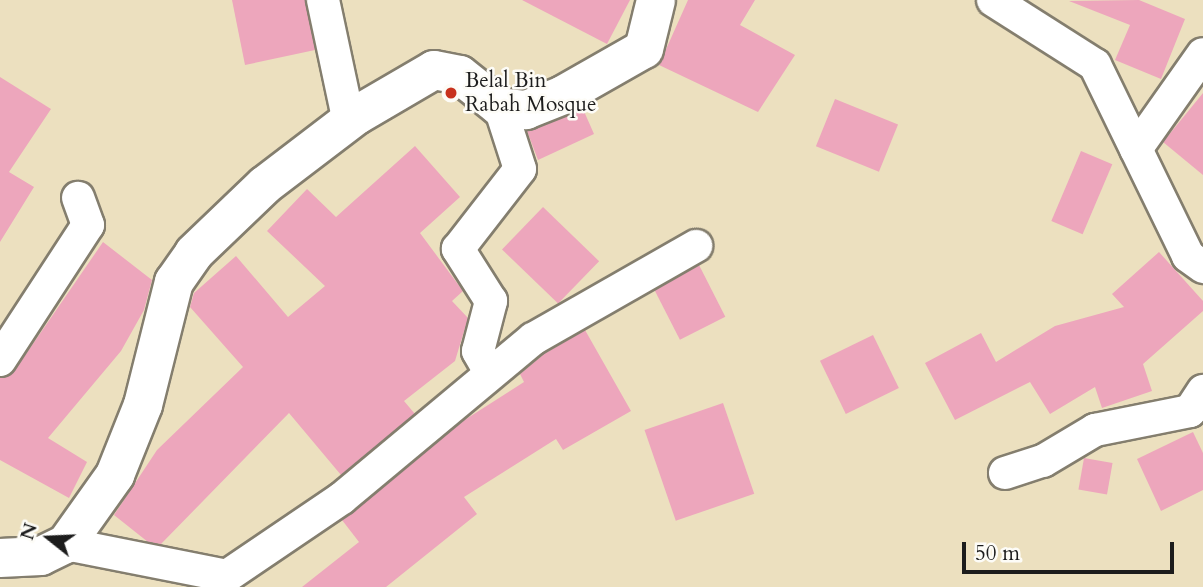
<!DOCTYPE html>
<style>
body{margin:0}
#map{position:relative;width:1203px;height:587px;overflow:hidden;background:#ece0bf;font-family:Cardo,serif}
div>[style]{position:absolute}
.building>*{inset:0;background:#eda6bc;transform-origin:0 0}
.roads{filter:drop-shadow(2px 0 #847e6e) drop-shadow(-2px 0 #847e6e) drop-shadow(0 2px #847e6e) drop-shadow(0 -2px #847e6e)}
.minor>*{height:32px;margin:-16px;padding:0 16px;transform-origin:16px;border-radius:16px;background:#fff}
.tertiary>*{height:38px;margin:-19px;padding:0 19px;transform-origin:19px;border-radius:19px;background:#fff}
.dots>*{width:19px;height:19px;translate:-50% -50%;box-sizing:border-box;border:4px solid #fdfcf7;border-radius:50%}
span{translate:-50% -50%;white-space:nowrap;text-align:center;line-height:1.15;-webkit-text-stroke:5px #fdfcf7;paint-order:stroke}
.poi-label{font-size:21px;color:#1c1c1c}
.left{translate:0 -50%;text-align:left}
.north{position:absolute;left:14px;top:503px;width:70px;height:70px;-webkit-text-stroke:5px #fdfcf7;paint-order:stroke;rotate:288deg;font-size:19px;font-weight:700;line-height:28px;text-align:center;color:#1c1c1c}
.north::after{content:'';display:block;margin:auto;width:24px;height:32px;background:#1c1c1c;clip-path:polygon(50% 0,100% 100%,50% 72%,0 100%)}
.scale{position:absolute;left:962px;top:542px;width:212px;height:32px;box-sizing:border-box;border:4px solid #1c1c1c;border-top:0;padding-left:9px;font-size:21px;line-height:24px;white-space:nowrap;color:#1c1c1c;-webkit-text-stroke:5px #fdfcf7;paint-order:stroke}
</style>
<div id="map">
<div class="building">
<i style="clip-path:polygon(232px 0,305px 0,315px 50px,245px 65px)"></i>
<i style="clip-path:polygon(522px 0,630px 0,607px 44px)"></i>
<i style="clip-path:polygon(688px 0,755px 0,740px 25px,795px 55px,758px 112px,659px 65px)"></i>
<i style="clip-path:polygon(1139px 0,1185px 19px,1161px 79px,1115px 60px,1130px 25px,1069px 1px)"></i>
<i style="clip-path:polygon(0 77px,51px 109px,9px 172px,34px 187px,0 242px)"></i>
<i style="clip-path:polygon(1203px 93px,1203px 175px,1163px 142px)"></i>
<i style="left:835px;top:99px;width:68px;height:51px;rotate:22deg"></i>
<i style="clip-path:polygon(583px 109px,594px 134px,538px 160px,527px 131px)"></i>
<i style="clip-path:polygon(415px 146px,460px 197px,420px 233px,463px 291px,452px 301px,468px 318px,455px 361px,404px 401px,415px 414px,341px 475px,289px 413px,161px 544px,148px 542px,114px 515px,157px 450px,243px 367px,190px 307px,194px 293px,236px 256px,288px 317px,325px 286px,267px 231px,307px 189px,336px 217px)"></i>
<i style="left:1081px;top:151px;width:34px;height:76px;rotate:23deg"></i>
<i style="left:543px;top:207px;width:78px;height:59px;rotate:44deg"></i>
<i style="clip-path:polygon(103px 242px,152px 280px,144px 310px,121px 351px,48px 438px,87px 462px,69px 498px,0 460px,0 378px,15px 370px)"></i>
<i style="clip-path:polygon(1159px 252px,1203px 301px,1203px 311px,1143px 364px,1152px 391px,1102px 408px,1095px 387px,1050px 414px,1030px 382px,955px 420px,925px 363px,981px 333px,996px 362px,1055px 326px,1124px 307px,1112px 294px)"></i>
<i style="left:699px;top:265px;width:58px;height:51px;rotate:63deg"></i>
<i style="clip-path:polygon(585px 330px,631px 411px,563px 450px,556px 439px,464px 497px,477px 514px,386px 587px,302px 587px,359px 542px,342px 520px,463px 421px,524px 382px,520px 374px,544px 354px)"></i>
<i style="left:873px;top:335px;width:59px;height:59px;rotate:64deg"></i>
<i style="left:723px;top:403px;width:96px;height:83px;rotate:71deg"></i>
<i style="clip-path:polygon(1193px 432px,1203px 453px,1203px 490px,1161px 511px,1137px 459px)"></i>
<i style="left:1084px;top:458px;width:29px;height:32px;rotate:10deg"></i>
</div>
<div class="roads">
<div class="minor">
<i style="left:323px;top:0;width:125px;rotate:78deg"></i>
<i style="left:993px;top:0;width:121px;rotate:32.5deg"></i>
<i style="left:1095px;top:65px;width:212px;rotate:64deg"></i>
<i style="left:1188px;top:256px;width:19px;rotate:36deg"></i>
<i style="left:1136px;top:149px;width:116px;rotate:-54.8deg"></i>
<i style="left:0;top:360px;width:161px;rotate:-56.9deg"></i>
<i style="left:88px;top:225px;width:29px;rotate:-110deg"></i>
<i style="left:490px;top:372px;width:24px;rotate:-120deg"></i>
<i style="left:478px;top:351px;width:52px;rotate:-75.4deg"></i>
<i style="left:491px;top:301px;width:62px;rotate:-122.4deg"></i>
<i style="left:458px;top:249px;width:101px;rotate:-52.2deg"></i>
<i style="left:520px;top:169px;width:65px;rotate:-107.9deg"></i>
<i style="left:1005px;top:473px;width:40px;rotate:-18deg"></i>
<i style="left:1043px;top:461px;width:61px;rotate:-30.8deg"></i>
<i style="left:1095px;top:430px;width:97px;rotate:-11.3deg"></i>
<i style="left:1190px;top:411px;width:24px;rotate:-57deg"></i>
<i style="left:66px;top:544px;width:164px;rotate:11.2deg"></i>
<i style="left:227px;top:576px;width:139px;rotate:-34.1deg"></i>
<i style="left:342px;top:498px;width:249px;rotate:-39.8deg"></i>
<i style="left:533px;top:339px;width:188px;rotate:-29.7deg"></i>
</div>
<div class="tertiary">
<i style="left:0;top:558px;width:41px;rotate:-2.8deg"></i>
<i style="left:41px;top:556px;width:28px;rotate:-26deg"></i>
<i style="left:66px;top:544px;width:85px;rotate:-54.6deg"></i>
<i style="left:115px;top:475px;width:75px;rotate:-68.2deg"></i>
<i style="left:143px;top:405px;width:127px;rotate:-75.9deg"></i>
<i style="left:174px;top:282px;width:35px;rotate:-55deg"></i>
<i style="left:194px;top:253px;width:98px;rotate:-43.8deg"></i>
<i style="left:265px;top:185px;width:116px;rotate:-37.3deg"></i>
<i style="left:357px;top:115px;width:89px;rotate:-30.3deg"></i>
<i style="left:434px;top:70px;width:26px;rotate:11deg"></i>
<i style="left:460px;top:75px;width:51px;rotate:38.7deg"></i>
<i style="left:500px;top:107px;width:26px;rotate:7deg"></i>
<i style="left:526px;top:110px;width:40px;rotate:-22deg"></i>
<i style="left:563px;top:95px;width:93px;rotate:-29.6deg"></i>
<i style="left:644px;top:49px;width:50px;rotate:-76.2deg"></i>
</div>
</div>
<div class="dots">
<i style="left:451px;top:93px;background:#c8321e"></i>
</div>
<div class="poi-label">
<span class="left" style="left:465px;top:93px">Belal Bin<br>Rabah Mosque</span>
</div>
<div class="north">N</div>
<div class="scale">50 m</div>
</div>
